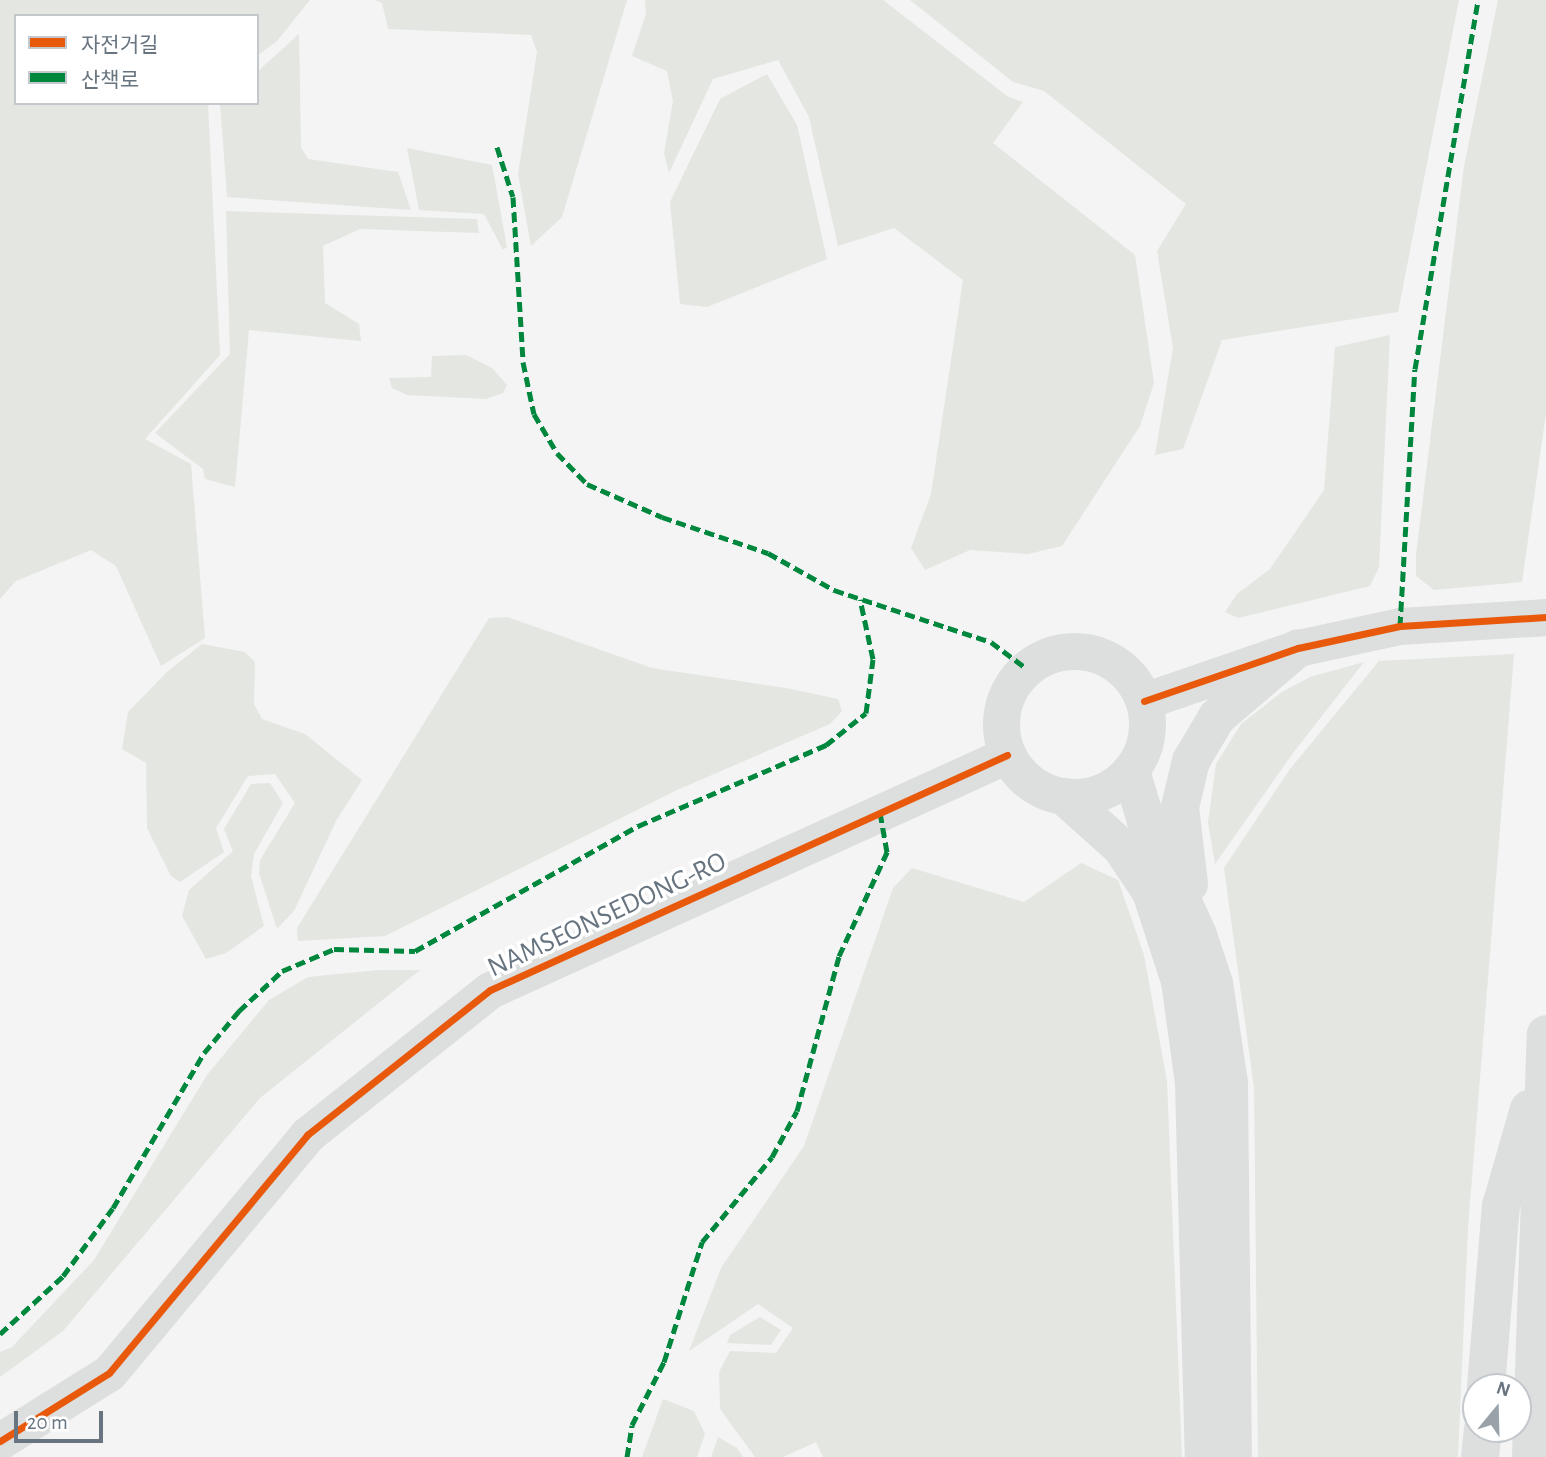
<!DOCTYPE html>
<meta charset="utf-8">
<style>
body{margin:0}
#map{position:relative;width:1546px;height:1457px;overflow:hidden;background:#f4f4f4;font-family:"Alegreya Sans","Noto Sans KR",sans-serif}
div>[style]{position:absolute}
.green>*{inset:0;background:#e3e6e1}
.secondary>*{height:37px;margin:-18.5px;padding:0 18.5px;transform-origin:18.5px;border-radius:18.5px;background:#dddede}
.secondary>.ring{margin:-18.5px;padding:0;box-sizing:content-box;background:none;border:37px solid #dddede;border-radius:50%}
.highway>*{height:38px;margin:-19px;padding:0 19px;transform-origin:19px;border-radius:19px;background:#dddede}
.quiet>*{height:5px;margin-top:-2.5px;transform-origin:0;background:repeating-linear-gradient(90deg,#00873e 0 10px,transparent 0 15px)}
.cycleway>*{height:7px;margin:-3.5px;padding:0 3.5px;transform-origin:3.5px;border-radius:3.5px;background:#e8590c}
span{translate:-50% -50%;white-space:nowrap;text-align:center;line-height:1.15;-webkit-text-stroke:7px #fff;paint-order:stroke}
.street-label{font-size:28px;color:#687580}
.legend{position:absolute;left:14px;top:14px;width:245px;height:91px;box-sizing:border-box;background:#fff;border:2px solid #c3c8cc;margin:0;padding:9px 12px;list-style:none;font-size:21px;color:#687580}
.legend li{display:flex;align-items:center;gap:14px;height:35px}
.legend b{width:35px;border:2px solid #c3c8cc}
.north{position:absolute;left:1462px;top:1373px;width:70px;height:70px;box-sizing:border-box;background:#fff;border:2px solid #c3c8cc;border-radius:50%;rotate:19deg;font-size:19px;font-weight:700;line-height:28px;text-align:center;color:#687580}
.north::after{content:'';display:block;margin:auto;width:24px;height:32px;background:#99a1a9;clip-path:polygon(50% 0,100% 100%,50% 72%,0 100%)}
.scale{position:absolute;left:14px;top:1411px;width:89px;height:32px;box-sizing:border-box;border:4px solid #687580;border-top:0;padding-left:9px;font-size:21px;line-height:24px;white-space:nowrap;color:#687580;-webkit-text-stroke:5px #fff;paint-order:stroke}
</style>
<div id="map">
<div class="green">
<i style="clip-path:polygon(0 0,310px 0,277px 41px,257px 56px,257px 16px,16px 16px,16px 103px,208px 103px,220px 355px,145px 439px,191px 464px,205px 638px,161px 666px,116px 566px,91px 550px,16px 581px,0 599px)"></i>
<i style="clip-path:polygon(375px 0,627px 0,562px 217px,531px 246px,518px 174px,537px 52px,531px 35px,388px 29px,382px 3px)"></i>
<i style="clip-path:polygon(645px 0,883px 0,1007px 96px,1023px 102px,993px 143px,1135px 255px,1154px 383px,1140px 426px,1062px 546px,1028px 554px,970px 550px,925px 570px,911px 548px,931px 494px,963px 280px,894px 228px,838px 246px,809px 117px,778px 60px,713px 79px,669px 173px,664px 153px,673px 101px,667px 71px,632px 56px,646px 14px)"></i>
<i style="clip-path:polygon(910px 0,1459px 0,1398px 312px,1222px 340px,1183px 449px,1155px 455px,1173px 348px,1157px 251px,1186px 204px,1044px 91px,1013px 82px)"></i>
<i style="clip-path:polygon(1498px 0,1546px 0,1546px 413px,1522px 582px,1434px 590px,1416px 576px,1416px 554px,1464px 166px)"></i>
<i style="clip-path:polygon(299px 34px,301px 147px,308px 159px,398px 172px,411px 210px,227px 197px,220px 103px,257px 103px,257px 72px)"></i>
<i style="clip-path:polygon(767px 74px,797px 125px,827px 259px,707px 307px,680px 304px,670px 202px,720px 99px)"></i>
<i style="clip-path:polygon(407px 148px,492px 165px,507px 247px,503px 250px,484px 214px,419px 210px)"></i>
<i style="clip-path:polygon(226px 211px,477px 219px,479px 233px,360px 229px,323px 246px,325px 303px,359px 324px,361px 341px,249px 330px,235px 487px,205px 479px,203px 469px,155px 433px,230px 354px)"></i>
<i style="clip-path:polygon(1390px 335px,1379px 567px,1370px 586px,1238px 618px,1225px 612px,1237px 594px,1270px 569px,1324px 490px,1335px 347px)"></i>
<i style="clip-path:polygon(466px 355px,492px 368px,507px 385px,503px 393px,486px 399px,407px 395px,392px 388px,389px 378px,431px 377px,432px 356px)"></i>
<i style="clip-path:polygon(507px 617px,652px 668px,786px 688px,838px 699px,842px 711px,830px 724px,677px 790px,385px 936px,298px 941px,297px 928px,489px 618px)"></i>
<i style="clip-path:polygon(202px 644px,245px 652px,255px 662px,254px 704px,262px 719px,305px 734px,362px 780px,336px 821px,294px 911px,277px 929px,259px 873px,260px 860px,295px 803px,275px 774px,248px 776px,216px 828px,224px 852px,180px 882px,171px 876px,147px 828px,146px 763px,122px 749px,128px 712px,167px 672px)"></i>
<i style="clip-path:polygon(1514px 654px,1468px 1228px,1458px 1457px,1258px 1457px,1254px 1088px,1224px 868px,1290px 769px,1379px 661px)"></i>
<i style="clip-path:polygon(1364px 662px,1293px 753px,1215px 864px,1208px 822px,1216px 764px,1241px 724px,1282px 692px,1310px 677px)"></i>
<i style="clip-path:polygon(270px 783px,283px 803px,254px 854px,251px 876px,264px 926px,226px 953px,206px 959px,182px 916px,189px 890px,233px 851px,224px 829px,251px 784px)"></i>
<i style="clip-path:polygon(1081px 863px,1118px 880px,1144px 955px,1167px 1081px,1182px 1457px,823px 1457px,816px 1442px,783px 1457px,755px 1457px,720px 1409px,719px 1372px,730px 1351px,776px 1353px,793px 1328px,758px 1304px,689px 1351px,721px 1268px,804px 1146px,893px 888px,912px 868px,1024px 902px)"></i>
<i style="clip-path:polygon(379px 970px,420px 970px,260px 1098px,63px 1331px,0 1377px,0 1352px,12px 1347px,94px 1260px,207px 1075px,269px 1000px,308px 977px)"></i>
<i style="clip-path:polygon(760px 1317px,781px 1330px,771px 1345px,727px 1343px,730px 1335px)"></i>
<i style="clip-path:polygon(663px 1399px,694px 1411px,705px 1434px,697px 1457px,642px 1457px)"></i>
<i style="clip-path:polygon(718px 1437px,737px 1448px,743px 1457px,711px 1457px)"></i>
</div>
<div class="secondary">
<i class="ring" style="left:1001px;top:651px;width:109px;height:109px"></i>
<i style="left:1144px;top:701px;width:163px;rotate:-19deg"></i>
<i style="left:1298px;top:648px;width:104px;rotate:-12.2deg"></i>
<i style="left:1400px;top:626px;width:146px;rotate:-3.5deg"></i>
<i style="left:0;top:1441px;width:128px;rotate:-32deg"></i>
<i style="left:109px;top:1373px;width:310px;rotate:-50.2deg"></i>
<i style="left:307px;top:1135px;width:233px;rotate:-38.4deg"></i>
<i style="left:490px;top:990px;width:568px;rotate:-24.44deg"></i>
</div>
<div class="highway">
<i style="left:1131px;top:771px;width:52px;rotate:73.3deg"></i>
<i style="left:1146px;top:821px;width:125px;rotate:65.5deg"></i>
<i style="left:1198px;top:935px;width:51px;rotate:71.6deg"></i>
<i style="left:1214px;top:983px;width:101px;rotate:81.5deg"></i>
<i style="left:1229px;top:1083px;width:374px;rotate:89.4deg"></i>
<i style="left:1065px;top:797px;width:75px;rotate:41.8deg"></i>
<i style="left:1121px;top:847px;width:54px;rotate:56.3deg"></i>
<i style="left:1151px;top:892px;width:94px;rotate:72deg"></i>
<i style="left:1180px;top:981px;width:103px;rotate:82.2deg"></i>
<i style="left:1194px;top:1083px;width:374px;rotate:88.5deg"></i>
<i style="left:1189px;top:884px;width:78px;rotate:-96.7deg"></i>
<i style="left:1180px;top:807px;width:47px;rotate:-76.6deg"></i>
<i style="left:1191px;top:761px;width:51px;rotate:-59.4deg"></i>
<i style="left:1217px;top:717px;width:106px;rotate:-40.4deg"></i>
<i style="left:1486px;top:1387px;width:182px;rotate:-85.3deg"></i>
<i style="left:1501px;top:1206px;width:101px;rotate:-73.9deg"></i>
<i style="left:1480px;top:1457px;width:28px;rotate:-84deg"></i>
<i style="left:1531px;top:1457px;width:423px;rotate:-88deg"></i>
</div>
<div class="quiet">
<i style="left:497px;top:147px;width:52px;rotate:72.3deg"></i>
<i style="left:513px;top:197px;width:165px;rotate:86.5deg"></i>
<i style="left:523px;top:362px;width:53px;rotate:78.1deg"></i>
<i style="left:534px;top:414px;width:45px;rotate:59.5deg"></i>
<i style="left:557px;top:453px;width:43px;rotate:45.9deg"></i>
<i style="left:587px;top:484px;width:82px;rotate:23.7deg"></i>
<i style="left:662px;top:517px;width:112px;rotate:18.8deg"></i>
<i style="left:768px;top:553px;width:76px;rotate:29.3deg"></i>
<i style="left:834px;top:590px;width:165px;rotate:18.3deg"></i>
<i style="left:991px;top:642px;width:44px;rotate:36.6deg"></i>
<i style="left:1400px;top:626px;width:257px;rotate:-86.7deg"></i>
<i style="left:1415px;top:369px;width:374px;rotate:-80.3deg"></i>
<i style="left:0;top:1334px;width:86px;rotate:-42.6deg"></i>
<i style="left:63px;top:1276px;width:84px;rotate:-53.7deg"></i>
<i style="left:113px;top:1208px;width:180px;rotate:-59.6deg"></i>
<i style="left:204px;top:1053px;width:55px;rotate:-50.2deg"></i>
<i style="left:239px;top:1011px;width:59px;rotate:-42.9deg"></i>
<i style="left:282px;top:971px;width:56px;rotate:-22.9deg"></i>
<i style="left:334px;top:949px;width:81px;rotate:1.4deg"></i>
<i style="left:415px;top:951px;width:256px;rotate:-29.3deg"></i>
<i style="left:638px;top:826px;width:205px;rotate:-23.3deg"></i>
<i style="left:826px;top:745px;width:51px;rotate:-38.7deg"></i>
<i style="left:866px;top:713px;width:54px;rotate:-82.6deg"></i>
<i style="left:873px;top:659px;width:61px;rotate:-102.2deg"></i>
<i style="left:627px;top:1457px;width:32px;rotate:-81deg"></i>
<i style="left:632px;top:1425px;width:71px;rotate:-63.1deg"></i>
<i style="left:664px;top:1362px;width:126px;rotate:-72.4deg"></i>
<i style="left:702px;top:1242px;width:110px;rotate:-50.5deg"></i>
<i style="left:772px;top:1157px;width:52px;rotate:-61.5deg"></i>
<i style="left:797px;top:1111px;width:161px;rotate:-74.8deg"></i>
<i style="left:839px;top:956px;width:115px;rotate:-65.2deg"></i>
<i style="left:887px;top:852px;width:40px;rotate:-100deg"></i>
</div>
<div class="cycleway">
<i style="left:1144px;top:701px;width:163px;rotate:-19deg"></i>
<i style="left:1298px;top:648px;width:104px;rotate:-12.2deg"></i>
<i style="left:1400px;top:626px;width:146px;rotate:-3.5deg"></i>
<i style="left:0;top:1441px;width:128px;rotate:-32deg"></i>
<i style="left:109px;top:1373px;width:310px;rotate:-50.2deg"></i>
<i style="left:307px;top:1135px;width:233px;rotate:-38.4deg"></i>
<i style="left:490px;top:990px;width:568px;rotate:-24.44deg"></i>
</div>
<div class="street-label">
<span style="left:607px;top:915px;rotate:-25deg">NAMSEONSEDONG-RO</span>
</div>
<ul class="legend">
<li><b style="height:9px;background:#e8590c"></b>자전거길</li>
<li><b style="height:9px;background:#00873e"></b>산책로</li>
</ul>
<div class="north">N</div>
<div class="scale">20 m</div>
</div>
